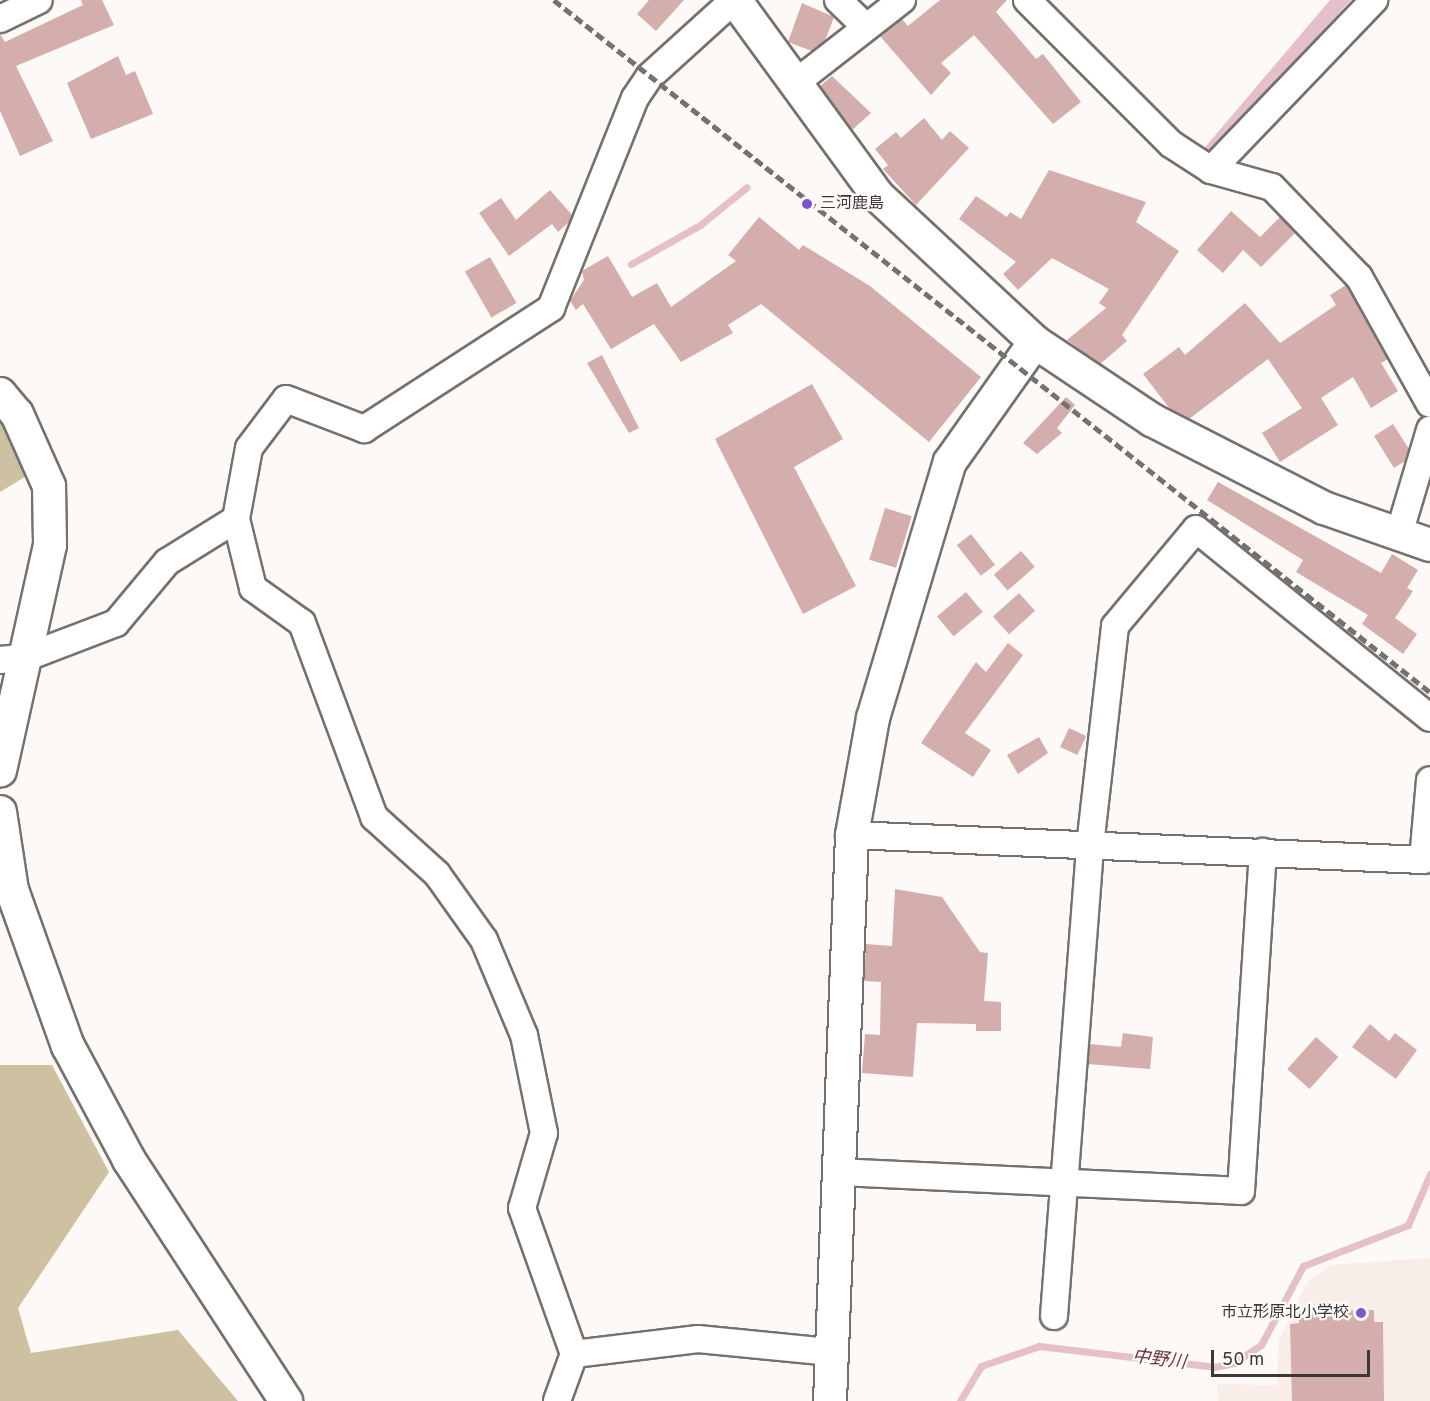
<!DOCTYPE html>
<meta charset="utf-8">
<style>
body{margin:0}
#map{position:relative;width:1430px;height:1401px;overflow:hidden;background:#fcf9f7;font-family:Overpass,"Noto Sans JP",sans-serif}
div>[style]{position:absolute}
.built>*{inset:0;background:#f9ede8}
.forest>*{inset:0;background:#cec1a1}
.water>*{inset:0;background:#e5bfc9}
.stream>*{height:7px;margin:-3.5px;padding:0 3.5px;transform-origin:3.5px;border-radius:3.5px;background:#e5bfc9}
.building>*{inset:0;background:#d4aeac;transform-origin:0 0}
.roads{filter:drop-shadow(2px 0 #74716f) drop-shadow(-2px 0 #74716f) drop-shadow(0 2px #74716f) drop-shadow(0 -2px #74716f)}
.minor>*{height:26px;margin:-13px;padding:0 13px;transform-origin:13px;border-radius:13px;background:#fff}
.tertiary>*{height:32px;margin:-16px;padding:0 16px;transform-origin:16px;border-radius:16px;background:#fff}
.rail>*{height:4.5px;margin-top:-2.25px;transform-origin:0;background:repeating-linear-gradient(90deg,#747271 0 9px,transparent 0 13.5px)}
.dots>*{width:16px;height:16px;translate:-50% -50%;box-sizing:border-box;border:3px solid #fcf9f7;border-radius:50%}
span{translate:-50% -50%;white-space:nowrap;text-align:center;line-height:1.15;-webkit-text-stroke:4.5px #fcf9f7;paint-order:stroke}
.poi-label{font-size:16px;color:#3a3838}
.left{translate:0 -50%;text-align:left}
.right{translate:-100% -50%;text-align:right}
.water-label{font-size:18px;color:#693647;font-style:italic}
.scale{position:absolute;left:1211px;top:1350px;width:159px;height:27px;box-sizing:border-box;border:3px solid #3a3838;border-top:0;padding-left:8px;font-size:18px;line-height:21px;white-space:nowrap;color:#3a3838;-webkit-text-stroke:4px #fcf9f7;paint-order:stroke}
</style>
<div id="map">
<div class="built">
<i style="clip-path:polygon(1430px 1258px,1430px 1401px,1218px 1401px,1217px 1384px,1277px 1385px,1279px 1341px,1306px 1284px,1330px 1265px)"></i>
</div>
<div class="forest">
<i style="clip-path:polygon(0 411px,28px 475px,0 492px)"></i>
<i style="clip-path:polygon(0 1065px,52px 1065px,109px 1172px,18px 1308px,31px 1353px,178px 1330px,238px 1401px,0 1401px)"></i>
</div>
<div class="water">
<i style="clip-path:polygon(1330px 0,1351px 0,1208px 157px,1201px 152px)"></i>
</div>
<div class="stream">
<i style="left:631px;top:264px;width:79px;rotate:-29.5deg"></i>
<i style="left:700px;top:225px;width:60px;rotate:-39deg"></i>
<i style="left:960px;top:1401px;width:41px;rotate:-59deg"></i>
<i style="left:981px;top:1366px;width:61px;rotate:-19deg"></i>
<i style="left:1039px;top:1346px;width:176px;rotate:6.8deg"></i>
<i style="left:1214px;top:1367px;width:20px;rotate:-11deg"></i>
<i style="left:1234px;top:1363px;width:32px;rotate:-34deg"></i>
<i style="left:1261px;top:1345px;width:89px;rotate:-62deg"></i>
<i style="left:1303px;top:1266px;width:113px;rotate:-21.3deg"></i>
<i style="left:1408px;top:1225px;width:56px;rotate:-66.7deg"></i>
</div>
<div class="building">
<i style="clip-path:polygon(81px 0,102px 0,114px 25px,16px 66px,53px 141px,20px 156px,0 111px,0 34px,5px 42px,83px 5px)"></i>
<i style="clip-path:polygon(649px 0,684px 0,656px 31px,637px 14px)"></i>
<i style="clip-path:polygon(940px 0,1007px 0,996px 12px,1036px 59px,1043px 54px,1081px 102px,1053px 124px,974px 35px,941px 63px,951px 73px,931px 95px,880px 36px,902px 19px,908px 26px)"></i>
<i style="clip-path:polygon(802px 3px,834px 17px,825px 41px,812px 51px,788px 42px)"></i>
<i style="clip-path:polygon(118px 56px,126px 75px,135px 71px,153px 114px,91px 139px,67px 83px)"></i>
<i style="clip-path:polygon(832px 76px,871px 113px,852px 130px,820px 86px)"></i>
<i style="clip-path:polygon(924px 118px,942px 140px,950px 131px,969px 148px,916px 205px,883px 169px,888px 165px,875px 149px,896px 132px,901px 138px)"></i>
<i style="clip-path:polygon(1049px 170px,1146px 202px,1136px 222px,1179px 251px,1122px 335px,1127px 341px,1100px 364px,1067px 340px,1106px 308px,1099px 303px,1109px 289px,1052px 258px,1018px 290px,1003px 274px,1016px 262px,959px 219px,976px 196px,1007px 217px,1010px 212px,1021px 219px)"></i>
<i style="clip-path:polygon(550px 190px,572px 215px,569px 222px,558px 232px,552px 224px,509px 256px,479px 213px,501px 198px,516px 220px)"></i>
<i style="clip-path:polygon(1231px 211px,1260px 237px,1280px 217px,1295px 233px,1261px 267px,1243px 250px,1223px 273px,1197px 250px)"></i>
<i style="clip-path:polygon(759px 217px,799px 250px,803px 245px,870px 286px,981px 377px,929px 442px,761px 304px,728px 325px,733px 333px,681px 362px,654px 324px,611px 349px,583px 304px,576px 310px,570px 301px,584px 280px,582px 271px,608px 256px,632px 297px,657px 283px,671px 307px,736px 261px,728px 255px)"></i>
<i style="left:490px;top:257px;width:53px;height:29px;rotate:60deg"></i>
<i style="clip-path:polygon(1346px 285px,1388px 359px,1381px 363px,1398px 391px,1371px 408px,1353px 377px,1321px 398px,1338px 425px,1280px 462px,1262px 433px,1302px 408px,1268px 359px,1189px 419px,1170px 409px,1143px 374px,1179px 347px,1185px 355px,1245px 303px,1280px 343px,1336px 305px,1330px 295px)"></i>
<i style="clip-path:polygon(602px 355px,639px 428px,629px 433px,587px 363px)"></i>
<i style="clip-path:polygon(812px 384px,843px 439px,794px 467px,856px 586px,803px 614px,715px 439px)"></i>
<i style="clip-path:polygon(1066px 397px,1075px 405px,1057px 428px,1062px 433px,1037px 454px,1023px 443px)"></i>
<i style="clip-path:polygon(1393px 424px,1409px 449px,1405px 461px,1394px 468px,1374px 436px)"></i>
<i style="clip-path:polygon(1218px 482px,1381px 573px,1392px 554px,1418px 570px,1407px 588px,1413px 591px,1395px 618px,1417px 634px,1403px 654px,1362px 624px,1368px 615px,1296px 572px,1303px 560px,1207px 500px)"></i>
<i style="left:885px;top:508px;width:28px;height:54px;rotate:17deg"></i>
<i style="left:971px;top:534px;width:39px;height:18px;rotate:52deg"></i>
<i style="left:1021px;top:551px;width:21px;height:36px;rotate:49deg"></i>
<i style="left:966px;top:592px;width:26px;height:38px;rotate:50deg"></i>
<i style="left:1019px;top:593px;width:24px;height:35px;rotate:48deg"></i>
<i style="clip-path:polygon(1008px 643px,1023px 655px,965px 733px,991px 750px,973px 777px,921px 743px,976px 662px,986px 672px)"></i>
<i style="left:1069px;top:728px;width:19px;height:21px;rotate:25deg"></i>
<i style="clip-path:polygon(1039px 737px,1048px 753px,1018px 774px,1007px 755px)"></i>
<i style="clip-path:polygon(895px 889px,942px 897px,980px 952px,988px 953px,984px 1001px,1001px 1002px,1001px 1031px,976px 1031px,976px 1024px,917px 1023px,913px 1077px,862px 1073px,865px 1034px,880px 1035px,881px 982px,864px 981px,866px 944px,892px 946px)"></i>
<i style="clip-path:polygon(1370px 1024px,1389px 1041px,1395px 1033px,1417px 1050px,1396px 1079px,1352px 1047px)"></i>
<i style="clip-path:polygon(1123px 1033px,1153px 1037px,1150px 1069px,1088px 1064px,1090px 1044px,1121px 1047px)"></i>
<i style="left:1316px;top:1037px;width:30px;height:43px;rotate:42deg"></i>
<i style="clip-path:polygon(1374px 1310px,1374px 1322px,1383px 1322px,1384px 1401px,1292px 1401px,1290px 1324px,1299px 1323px,1299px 1311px)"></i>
</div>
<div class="roads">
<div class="minor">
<i style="left:838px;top:0;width:39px;rotate:44deg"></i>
<i style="left:1027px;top:0;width:204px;rotate:45deg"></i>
<i style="left:1171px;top:144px;width:48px;rotate:33deg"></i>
<i style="left:1211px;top:170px;width:63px;rotate:15.6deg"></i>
<i style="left:1272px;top:187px;width:125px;rotate:46deg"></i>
<i style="left:1359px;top:277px;width:145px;rotate:60.8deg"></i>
<i style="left:0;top:19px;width:43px;rotate:-26deg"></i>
<i style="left:794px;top:84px;width:137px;rotate:-37.9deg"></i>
<i style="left:1211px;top:170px;width:236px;rotate:-46.2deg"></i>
<i style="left:236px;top:519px;width:71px;rotate:76.2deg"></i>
<i style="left:253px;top:588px;width:60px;rotate:35.5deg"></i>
<i style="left:302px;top:623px;width:207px;rotate:69.6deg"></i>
<i style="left:374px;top:817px;width:85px;rotate:42.1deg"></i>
<i style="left:437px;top:874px;width:81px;rotate:54.5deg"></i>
<i style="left:484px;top:940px;width:103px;rotate:67.2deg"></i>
<i style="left:524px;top:1035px;width:100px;rotate:78.5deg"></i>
<i style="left:544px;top:1133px;width:78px;rotate:106.3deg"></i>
<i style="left:522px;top:1208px;width:155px;rotate:70.4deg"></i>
<i style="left:574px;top:1354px;width:50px;rotate:109.9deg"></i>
<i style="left:1399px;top:534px;width:109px;rotate:-73.4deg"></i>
<i style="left:0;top:660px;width:27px;rotate:-6deg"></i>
<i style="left:27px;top:657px;width:95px;rotate:-20.9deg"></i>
<i style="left:116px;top:623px;width:80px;rotate:-50.1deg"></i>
<i style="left:167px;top:562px;width:81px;rotate:-31.9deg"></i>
<i style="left:236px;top:519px;width:72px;rotate:-79.6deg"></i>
<i style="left:249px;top:448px;width:61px;rotate:-52.9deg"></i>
<i style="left:286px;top:399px;width:84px;rotate:21deg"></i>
<i style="left:364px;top:429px;width:223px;rotate:-32.9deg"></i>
<i style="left:551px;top:308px;width:226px;rotate:-68.2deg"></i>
<i style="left:635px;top:98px;width:25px;rotate:-56deg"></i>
<i style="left:649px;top:77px;width:115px;rotate:-42.2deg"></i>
<i style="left:852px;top:835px;width:572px;rotate:2.51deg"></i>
<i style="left:1423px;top:860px;width:80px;rotate:-85deg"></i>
<i style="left:838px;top:1172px;width:403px;rotate:2.7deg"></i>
<i style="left:1241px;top:1191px;width:340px;rotate:-86.3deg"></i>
<i style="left:1054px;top:1316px;width:471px;rotate:-85.6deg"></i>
<i style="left:1090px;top:846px;width:221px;rotate:-83.5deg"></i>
<i style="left:1115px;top:626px;width:126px;rotate:-50.1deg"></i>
<i style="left:1196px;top:529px;width:301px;rotate:38.9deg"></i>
<i style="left:574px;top:1354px;width:125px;rotate:-6.9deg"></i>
<i style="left:698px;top:1339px;width:134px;rotate:5.6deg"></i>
</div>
<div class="tertiary">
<i style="left:735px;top:0;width:241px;rotate:53.9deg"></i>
<i style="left:877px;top:195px;width:216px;rotate:42.9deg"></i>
<i style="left:1035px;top:342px;width:141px;rotate:33.7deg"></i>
<i style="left:1152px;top:420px;width:193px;rotate:27.1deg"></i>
<i style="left:1324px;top:508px;width:112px;rotate:19.2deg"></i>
<i style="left:0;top:394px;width:26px;rotate:50deg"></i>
<i style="left:17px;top:414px;width:79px;rotate:66deg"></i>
<i style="left:49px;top:486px;width:59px;rotate:89deg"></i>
<i style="left:50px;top:545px;width:231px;rotate:102.5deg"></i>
<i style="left:0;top:812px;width:79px;rotate:81.3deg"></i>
<i style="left:12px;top:890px;width:166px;rotate:70.3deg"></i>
<i style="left:68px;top:1046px;width:129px;rotate:61.8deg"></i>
<i style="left:129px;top:1160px;width:288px;rotate:56.9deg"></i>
<i style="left:830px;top:1401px;width:566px;rotate:-87.77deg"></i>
<i style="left:852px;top:835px;width:119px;rotate:-79.8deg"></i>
<i style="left:873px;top:718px;width:267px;rotate:-73.3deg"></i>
<i style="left:950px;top:462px;width:147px;rotate:-54.7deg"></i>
</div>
</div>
<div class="rail">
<i style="left:554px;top:0;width:1116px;rotate:38.31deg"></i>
</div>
<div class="dots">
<i style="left:807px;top:204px;background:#7b56d0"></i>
<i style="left:1361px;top:1313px;background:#7b56d0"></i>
</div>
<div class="poi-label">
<span class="left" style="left:820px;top:204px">三河鹿島</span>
<span class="right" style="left:1349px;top:1313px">市立形原北小学校</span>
</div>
<div class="water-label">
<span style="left:1159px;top:1361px;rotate:7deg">中野川</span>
</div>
<div class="scale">50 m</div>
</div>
